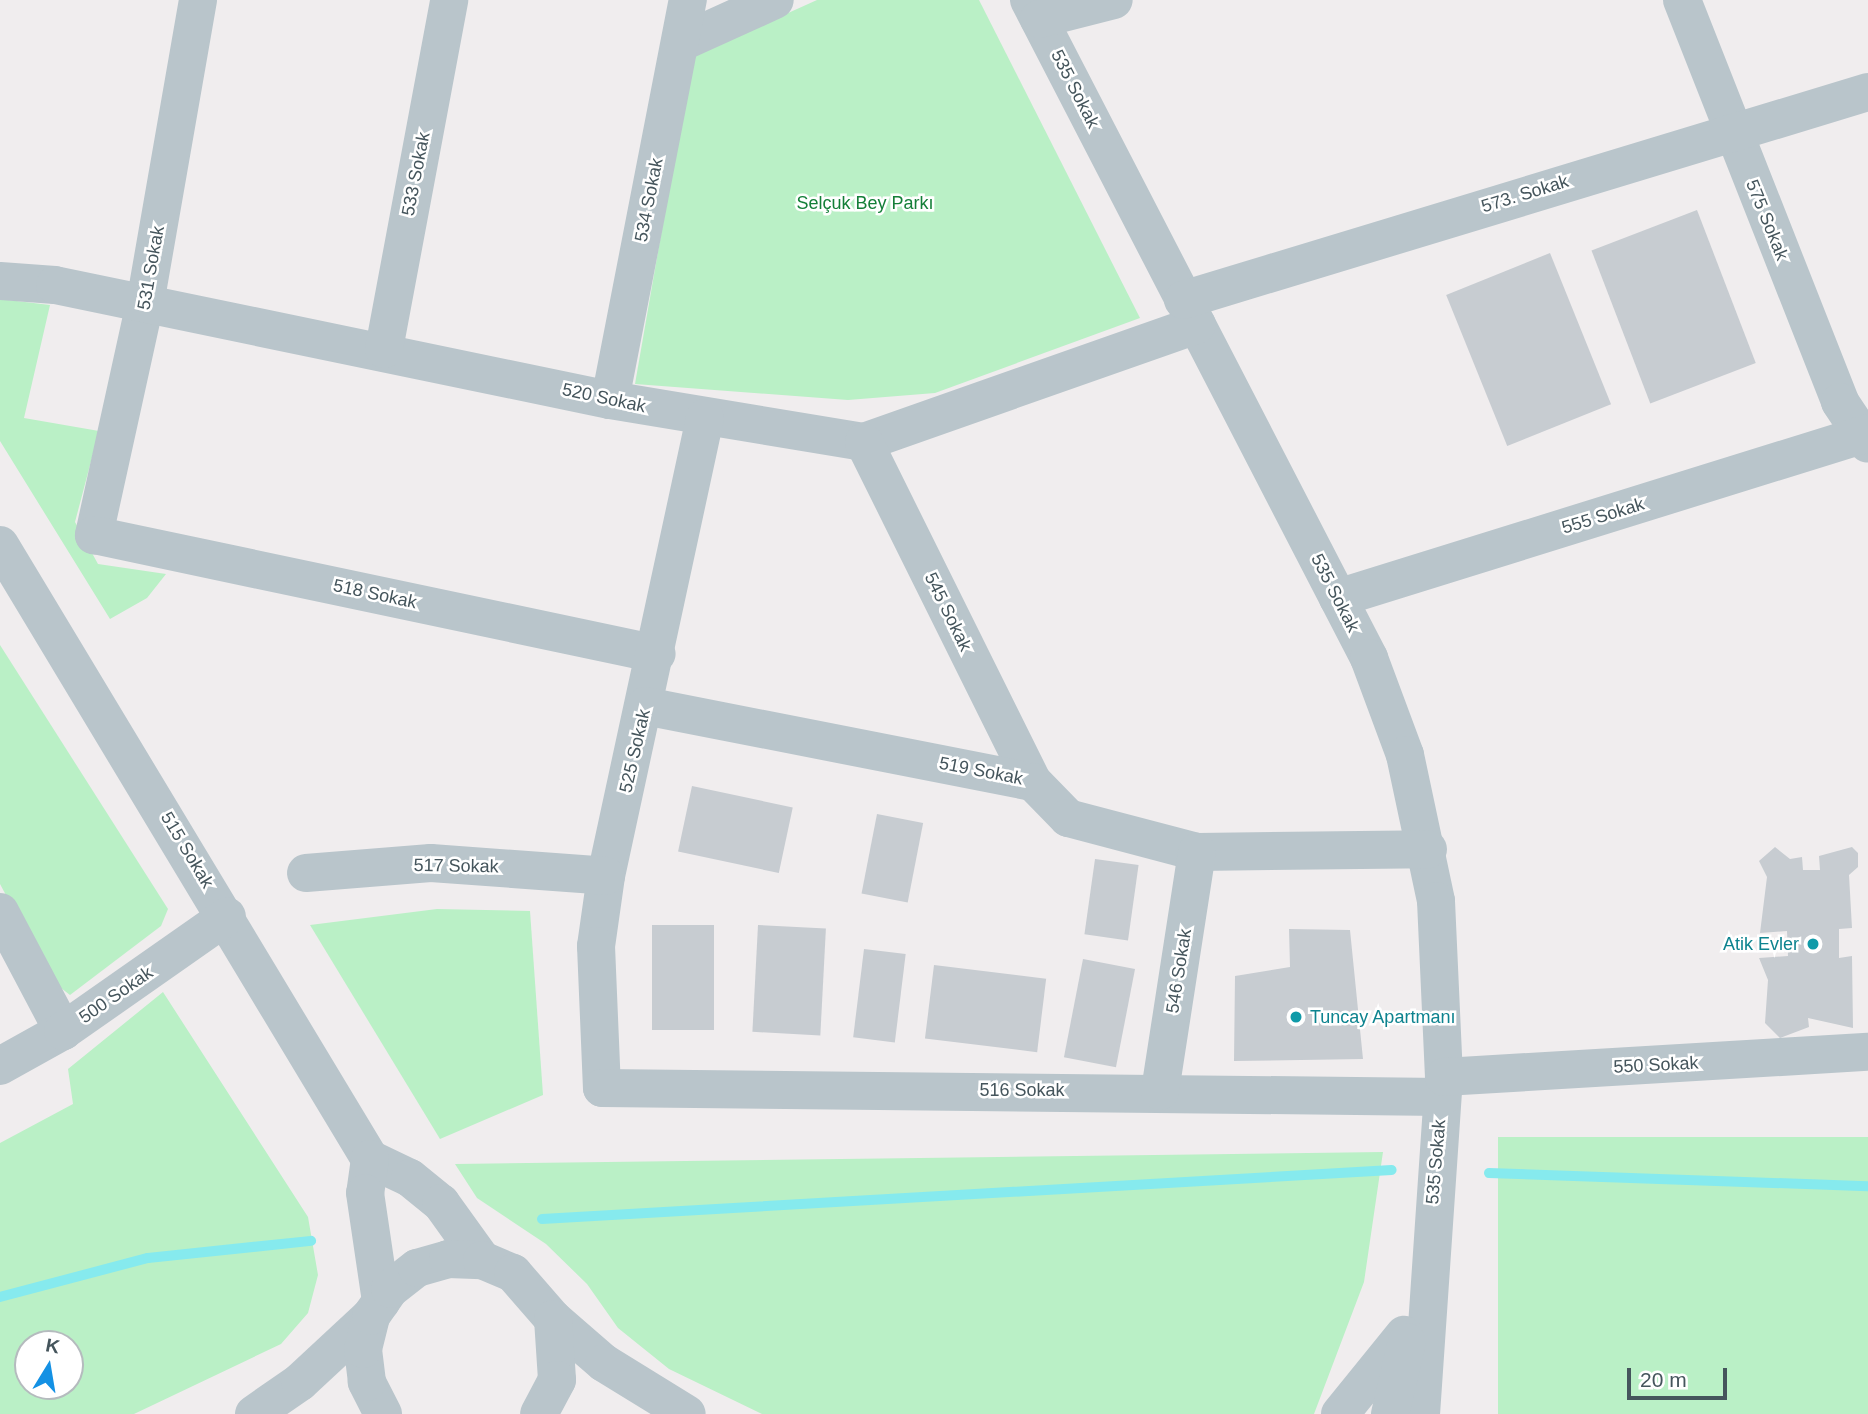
<!DOCTYPE html>
<meta charset="utf-8">
<style>
body{margin:0}
#map{position:relative;width:1868px;height:1414px;overflow:hidden;background:#f0edee;font-family:Helvetica,sans-serif}
div>[style]{position:absolute}
.green>*{inset:0;background:#baf0c6;transform-origin:0 0}
.stream>*{height:10px;margin:-5px;padding:0 5px;transform-origin:5px;border-radius:5px;background:#86eaee}
.building>*{inset:0;background:#c7ccd1;transform-origin:0 0}
.minor>*{height:38px;margin:-19px;padding:0 19px;transform-origin:19px;border-radius:19px;background:#b9c5cb}
.dots>*{width:19px;height:19px;translate:-50% -50%;box-sizing:border-box;border:4px solid #fff;border-radius:50%}
span{translate:-50% -50%;white-space:nowrap;text-align:center;line-height:1.15;-webkit-text-stroke:5px #fff;paint-order:stroke}
.street-label{font-size:18px;color:#45555c}
.park-label{font-size:18px;color:#147f38}
.culture-label{font-size:18px;color:#0d838f}
.right{translate:-100% -50%;text-align:right}
.left{translate:0 -50%;text-align:left}
.north{position:absolute;left:14px;top:1330px;width:70px;height:70px;box-sizing:border-box;background:#fff;border:2px solid #b5bbbe;border-radius:50%;rotate:11deg;font-size:19px;font-weight:700;line-height:28px;text-align:center;color:#45555c}
.north::after{content:'';display:block;margin:auto;width:24px;height:32px;background:#1491e4;clip-path:polygon(50% 0,100% 100%,50% 72%,0 100%)}
.scale{position:absolute;left:1627px;top:1368px;width:100px;height:32px;box-sizing:border-box;border:4px solid #45555c;border-top:0;padding-left:9px;font-size:21px;line-height:24px;white-space:nowrap;color:#45555c;-webkit-text-stroke:5px #fff;paint-order:stroke}
</style>
<div id="map">
<div class="green">
<i style="clip-path:polygon(817px 0,979px 0,1140px 318px,935px 393px,848px 400px,635px 384px,692px 56px)"></i>
<i style="clip-path:polygon(0 299px,50px 305px,24px 418px,99px 431px,75px 522px,98px 564px,166px 574px,147px 598px,110px 619px,0 441px)"></i>
<i style="clip-path:polygon(0 645px,168px 909px,161px 926px,70px 995px,52px 981px,0 884px)"></i>
<i style="clip-path:polygon(437px 909px,530px 911px,543px 1095px,440px 1139px,310px 925px)"></i>
<i style="clip-path:polygon(evenodd,163px 992px,308px 1217px,318px 1275px,308px 1313px,281px 1344px,134px 1414px,0 1414px,0 1143px,73px 1104px,68px 1069px,163px 992px,28px 1344px,70px 1344px,70px 1386px,28px 1386px,28px 1344px)"></i>
<i style="left:1498px;top:1137px;width:370px;height:279px"></i>
<i style="clip-path:polygon(1383px 1152px,1364px 1282px,1314px 1414px,762px 1414px,669px 1369px,618px 1328px,587px 1284px,546px 1244px,477px 1198px,455px 1164px)"></i>
</div>
<div class="stream">
<i style="left:1489px;top:1173px;width:379px;rotate:2deg"></i>
<i style="left:542px;top:1219px;width:851px;rotate:-3.3deg"></i>
<i style="left:0;top:1297px;width:153px;rotate:-14.8deg"></i>
<i style="left:148px;top:1258px;width:164px;rotate:-6deg"></i>
</div>
<div class="building">
<i style="left:1697px;top:210px;width:164px;height:113px;rotate:69deg"></i>
<i style="left:1550px;top:253px;width:163px;height:112px;rotate:68deg"></i>
<i style="left:692px;top:786px;width:103px;height:67px;rotate:12deg"></i>
<i style="left:877px;top:814px;width:47px;height:81px;rotate:11deg"></i>
<i style="clip-path:polygon(1775px 847px,1790px 859px,1802px 857px,1803px 870px,1820px 870px,1819px 856px,1852px 847px,1858px 853px,1858px 867px,1849px 875px,1852px 928px,1839px 929px,1839px 958px,1852px 956px,1853px 1028px,1808px 1018px,1809px 1027px,1780px 1038px,1765px 1023px,1768px 980px,1759px 958px,1788px 956px,1787px 931px,1760px 933px,1767px 877px,1759px 861px)"></i>
<i style="left:1095px;top:859px;width:44px;height:76px;rotate:8deg"></i>
<i style="left:652px;top:925px;width:62px;height:105px"></i>
<i style="left:758px;top:925px;width:68px;height:107px;rotate:3deg"></i>
<i style="clip-path:polygon(1289px 929px,1350px 930px,1363px 1059px,1234px 1061px,1235px 976px,1290px 967px)"></i>
<i style="left:864px;top:949px;width:42px;height:89px;rotate:7deg"></i>
<i style="left:1083px;top:959px;width:53px;height:100px;rotate:11deg"></i>
<i style="left:934px;top:965px;width:113px;height:74px;rotate:7deg"></i>
</div>
<div class="minor">
<i style="left:198px;top:0;width:308px;rotate:99.9deg"></i>
<i style="left:145px;top:303px;width:238px;rotate:102.4deg"></i>
<i style="left:94px;top:535px;width:575px;rotate:11.93deg"></i>
<i style="left:1029px;top:0;width:741px;rotate:62.67deg"></i>
<i style="left:1369px;top:658px;width:103px;rotate:69.6deg"></i>
<i style="left:1405px;top:755px;width:149px;rotate:78deg"></i>
<i style="left:1436px;top:901px;width:176px;rotate:87.4deg"></i>
<i style="left:1444px;top:1077px;width:338px;rotate:93.9deg"></i>
<i style="left:1682px;top:0;width:432px;rotate:68.5deg"></i>
<i style="left:1840px;top:402px;width:50px;rotate:56.3deg"></i>
<i style="left:1039px;top:19px;width:77px;rotate:-14.2deg"></i>
<i style="left:680px;top:43px;width:104px;rotate:-24.4deg"></i>
<i style="left:0;top:281px;width:55px;rotate:4.2deg"></i>
<i style="left:55px;top:285px;width:567px;rotate:11.71deg"></i>
<i style="left:610px;top:400px;width:257px;rotate:9.4deg"></i>
<i style="left:864px;top:442px;width:353px;rotate:-19.4deg"></i>
<i style="left:1183px;top:300px;width:716px;rotate:-16.89deg"></i>
<i style="left:384px;top:349px;width:355px;rotate:-79.4deg"></i>
<i style="left:610px;top:400px;width:408px;rotate:-79deg"></i>
<i style="left:705px;top:418px;width:469px;rotate:102.2deg"></i>
<i style="left:606px;top:876px;width:71px;rotate:98.1deg"></i>
<i style="left:596px;top:946px;width:142px;rotate:87.6deg"></i>
<i style="left:602px;top:1088px;width:840px;rotate:0.61deg"></i>
<i style="left:864px;top:442px;width:380px;rotate:63.6deg"></i>
<i style="left:0;top:545px;width:717px;rotate:58.93deg"></i>
<i style="left:1338px;top:598px;width:555px;rotate:-17.29deg"></i>
<i style="left:645px;top:706px;width:395px;rotate:11.1deg"></i>
<i style="left:1033px;top:782px;width:50px;rotate:45.8deg"></i>
<i style="left:1068px;top:818px;width:133px;rotate:14.8deg"></i>
<i style="left:1197px;top:852px;width:231px;rotate:-0.7deg"></i>
<i style="left:306px;top:873px;width:125px;rotate:-4.6deg"></i>
<i style="left:431px;top:863px;width:175px;rotate:4.2deg"></i>
<i style="left:0;top:912px;width:135px;rotate:62.1deg"></i>
<i style="left:0;top:1066px;width:72px;rotate:-29.1deg"></i>
<i style="left:63px;top:1031px;width:200px;rotate:-35deg"></i>
<i style="left:1444px;top:1077px;width:425px;rotate:-3.4deg"></i>
<i style="left:1160px;top:1091px;width:242px;rotate:-81.2deg"></i>
<i style="left:370px;top:1159px;width:44px;rotate:25.4deg"></i>
<i style="left:410px;top:1178px;width:40px;rotate:39deg"></i>
<i style="left:441px;top:1203px;width:70px;rotate:54.3deg"></i>
<i style="left:370px;top:1159px;width:34px;rotate:98deg"></i>
<i style="left:365px;top:1193px;width:110px;rotate:81.6deg"></i>
<i style="left:553px;top:1319px;width:67px;rotate:40.8deg"></i>
<i style="left:604px;top:1363px;width:97px;rotate:31.6deg"></i>
<i style="left:254px;top:1414px;width:56px;rotate:-34.8deg"></i>
<i style="left:300px;top:1382px;width:97px;rotate:-42.9deg"></i>
<i style="left:383px;top:1414px;width:36px;rotate:-117deg"></i>
<i style="left:367px;top:1382px;width:33px;rotate:-97deg"></i>
<i style="left:363px;top:1349px;width:34px;rotate:-76deg"></i>
<i style="left:371px;top:1316px;width:33px;rotate:-55deg"></i>
<i style="left:390px;top:1289px;width:34px;rotate:-38deg"></i>
<i style="left:417px;top:1268px;width:32px;rotate:-16deg"></i>
<i style="left:448px;top:1259px;width:34px;rotate:2deg"></i>
<i style="left:482px;top:1260px;width:34px;rotate:23deg"></i>
<i style="left:513px;top:1273px;width:61px;rotate:49deg"></i>
<i style="left:553px;top:1319px;width:61px;rotate:86.2deg"></i>
<i style="left:557px;top:1380px;width:38px;rotate:118deg"></i>
<i style="left:1340px;top:1414px;width:102px;rotate:-51deg"></i>
<i style="left:1390px;top:1414px;width:74px;rotate:-76.7deg"></i>
</div>
<div class="dots">
<i style="left:1813px;top:944px;background:#0f9aa8"></i>
<i style="left:1296px;top:1017px;background:#0f9aa8"></i>
</div>
<div class="street-label">
<span style="left:1075px;top:89px;rotate:63deg">535 Sokak</span>
<span style="left:416px;top:174px;rotate:-79deg">533 Sokak</span>
<span style="left:1525px;top:194px;rotate:-17deg">573. Sokak</span>
<span style="left:649px;top:200px;rotate:-79deg">534 Sokak</span>
<span style="left:1767px;top:220px;rotate:68deg">575 Sokak</span>
<span style="left:151px;top:268px;rotate:-80deg">531 Sokak</span>
<span style="left:604px;top:398px;rotate:12deg">520 Sokak</span>
<span style="left:1603px;top:516px;rotate:-17deg">555 Sokak</span>
<span style="left:1335px;top:593px;rotate:63deg">535 Sokak</span>
<span style="left:375px;top:594px;rotate:12deg">518 Sokak</span>
<span style="left:948px;top:612px;rotate:64deg">545 Sokak</span>
<span style="left:635px;top:751px;rotate:-77deg">525 Sokak</span>
<span style="left:981px;top:771px;rotate:11deg">519 Sokak</span>
<span style="left:187px;top:850px;rotate:59deg">515 Sokak</span>
<span style="left:456px;top:866px;rotate:1deg">517 Sokak</span>
<span style="left:1179px;top:971px;rotate:-81deg">546 Sokak</span>
<span style="left:116px;top:995px;rotate:-35deg">500 Sokak</span>
<span style="left:1656px;top:1065px;rotate:-3deg">550 Sokak</span>
<span style="left:1022px;top:1090px">516 Sokak</span>
<span style="left:1436px;top:1162px;rotate:-85deg">535 Sokak</span>
</div>
<div class="park-label">
<span style="left:865px;top:203px">Selçuk Bey Parkı</span>
</div>
<div class="culture-label">
<span class="right" style="left:1799px;top:944px">Atik Evler</span>
<span class="left" style="left:1310px;top:1017px">Tuncay Apartmanı</span>
</div>
<div class="north">K</div>
<div class="scale">20 m</div>
</div>
